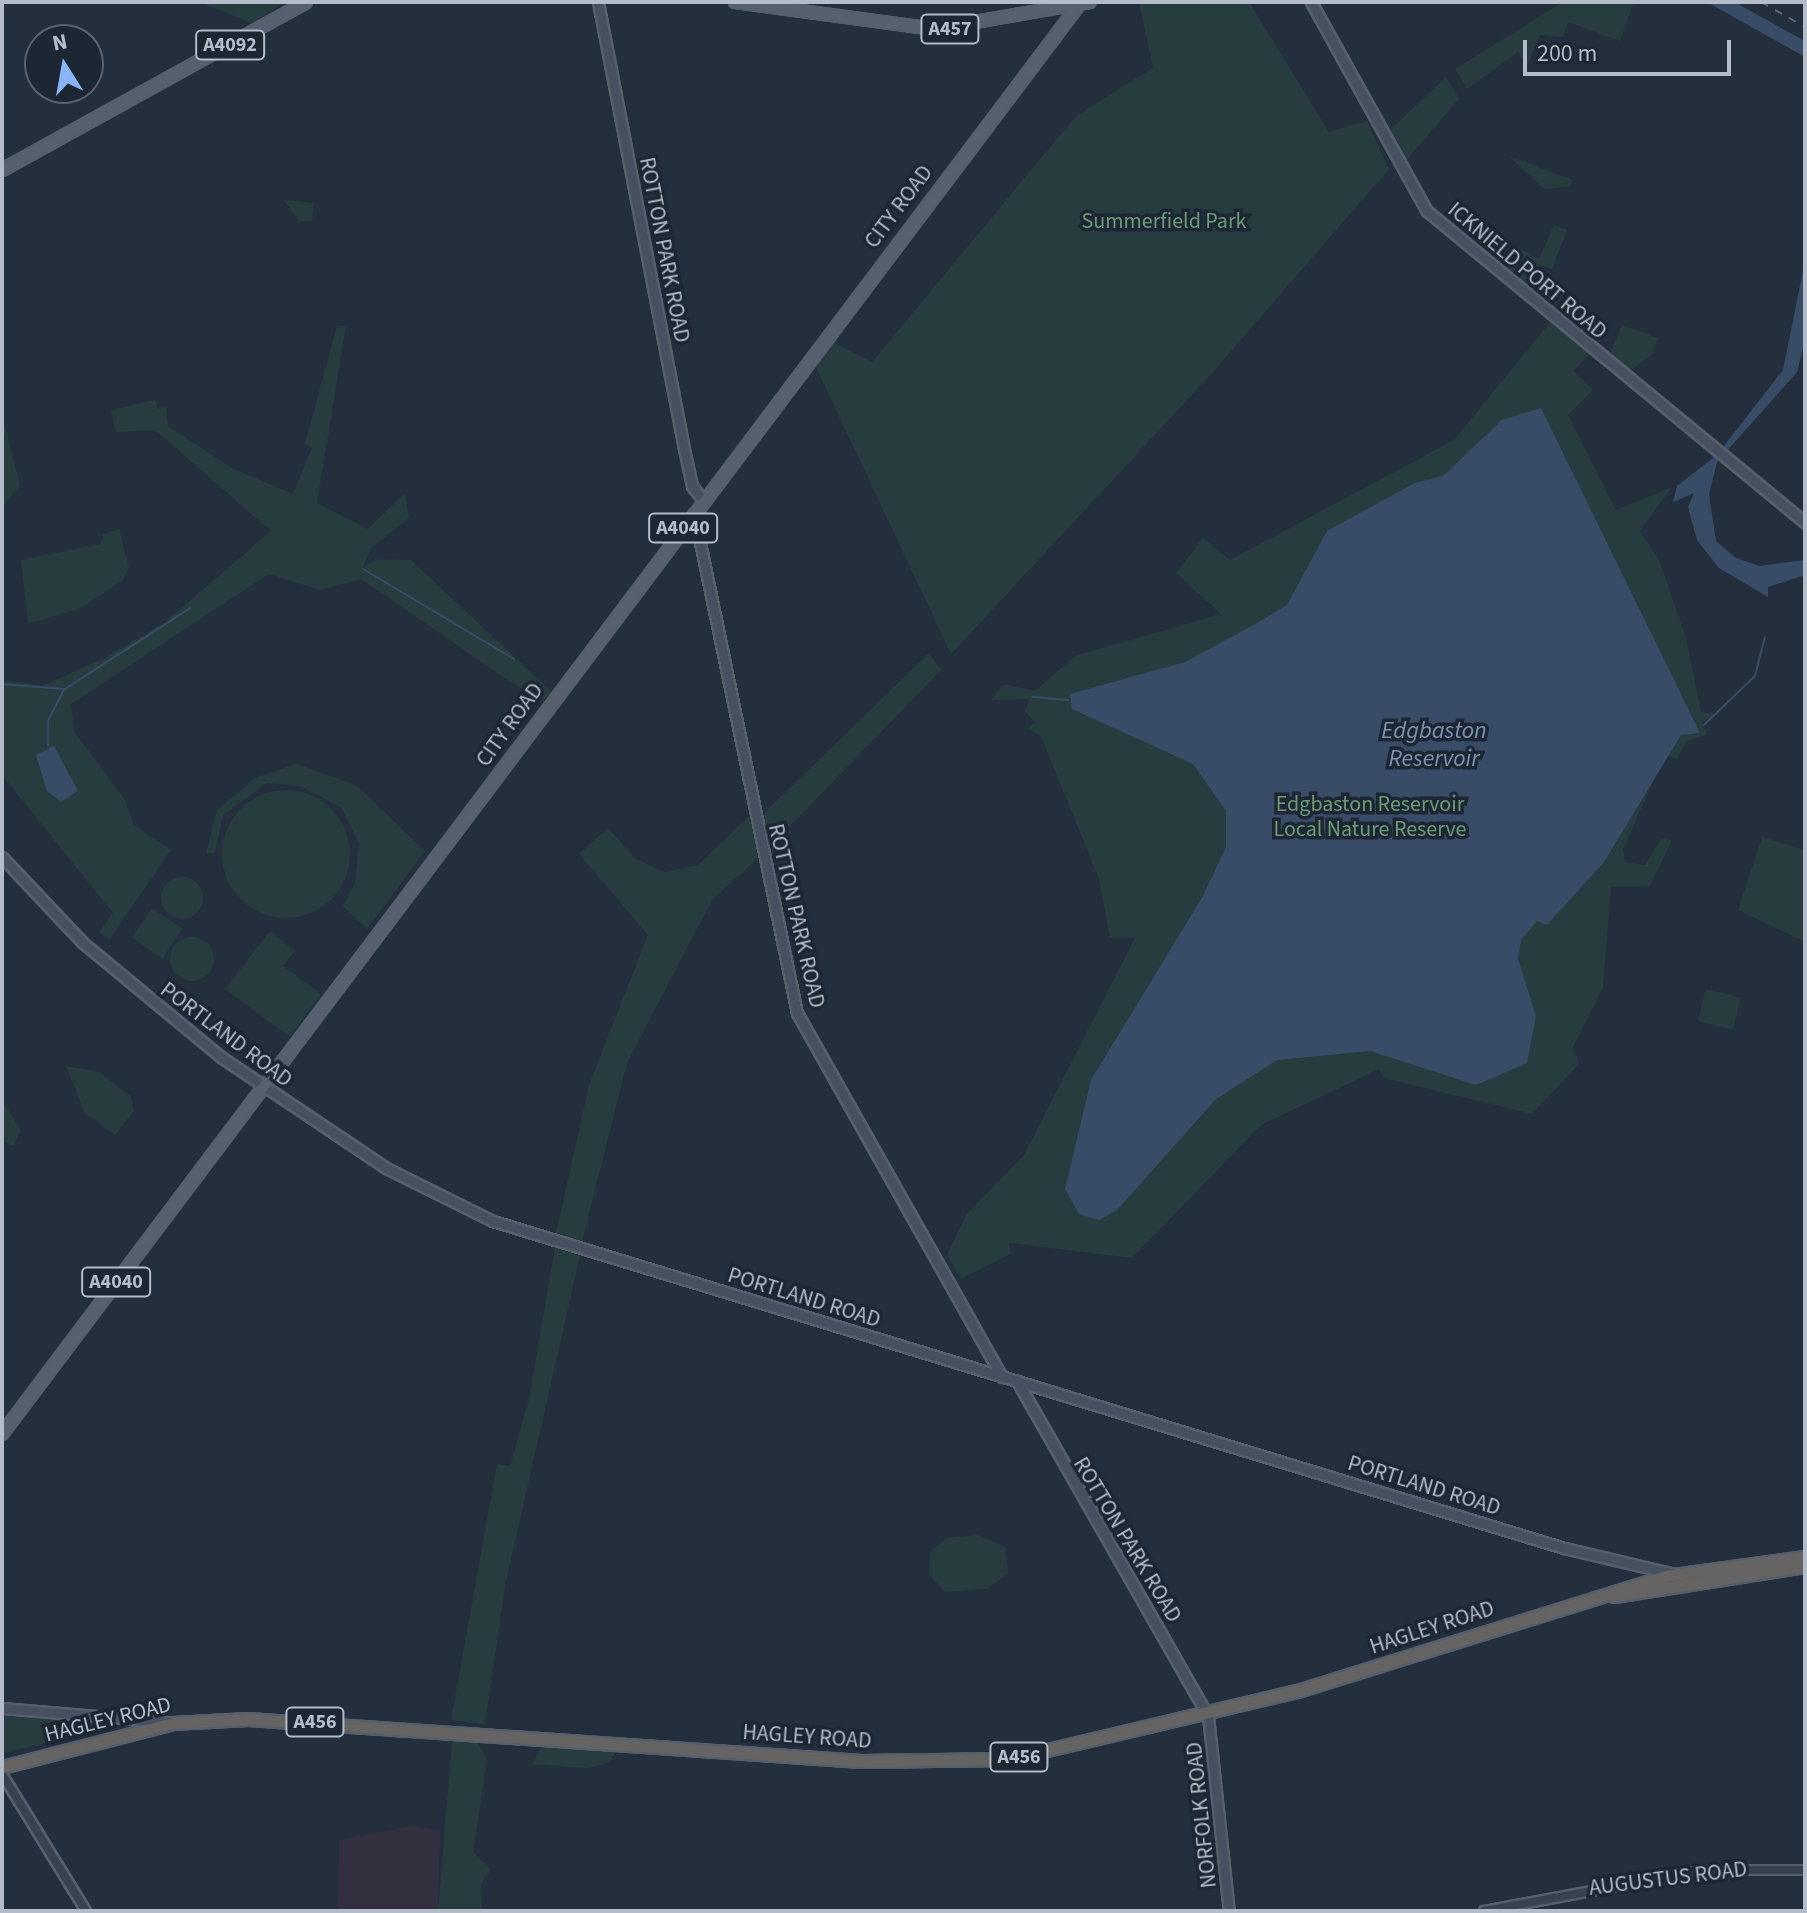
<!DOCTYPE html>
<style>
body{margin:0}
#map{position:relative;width:1807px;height:1913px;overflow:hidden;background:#242f3e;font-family:"Source Sans 3",sans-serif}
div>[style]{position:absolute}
.medical>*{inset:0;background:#32303f}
.green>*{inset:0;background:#263c3f;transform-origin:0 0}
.round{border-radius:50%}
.water>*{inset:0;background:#394c67}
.stream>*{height:2px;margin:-1px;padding:0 1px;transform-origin:1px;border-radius:1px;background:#394c67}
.roads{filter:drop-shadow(2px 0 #565f6c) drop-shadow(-2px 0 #565f6c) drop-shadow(0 2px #565f6c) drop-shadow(0 -2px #565f6c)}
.tertiary>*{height:8px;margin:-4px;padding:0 4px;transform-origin:4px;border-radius:4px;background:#38414e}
.secondary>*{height:9px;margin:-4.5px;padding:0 4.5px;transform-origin:4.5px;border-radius:4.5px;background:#465061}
.primary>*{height:10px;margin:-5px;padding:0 5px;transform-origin:5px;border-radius:5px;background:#56606e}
.trunk>*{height:11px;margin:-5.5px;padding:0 5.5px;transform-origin:5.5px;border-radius:5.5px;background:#656462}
.rail>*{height:2px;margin-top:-1px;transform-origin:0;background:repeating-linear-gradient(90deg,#5a6575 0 8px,transparent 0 16px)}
span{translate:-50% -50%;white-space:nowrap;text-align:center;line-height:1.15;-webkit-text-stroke:7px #1d2633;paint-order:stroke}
.shield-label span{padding:2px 6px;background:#1d2633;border:2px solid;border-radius:6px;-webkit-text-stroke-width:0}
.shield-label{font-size:20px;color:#b4bcc9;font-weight:700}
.street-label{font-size:22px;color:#b4bcc9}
.park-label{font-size:22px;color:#6b9a76}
.water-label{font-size:24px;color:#7c92b1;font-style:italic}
.frame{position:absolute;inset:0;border:4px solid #b4bcc9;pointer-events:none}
.north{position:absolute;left:24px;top:24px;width:80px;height:80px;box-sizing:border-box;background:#1d2633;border:2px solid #59626f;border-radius:50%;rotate:349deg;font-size:22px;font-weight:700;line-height:32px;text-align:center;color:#b4bcc9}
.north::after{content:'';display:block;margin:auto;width:28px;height:36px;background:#8ab4f8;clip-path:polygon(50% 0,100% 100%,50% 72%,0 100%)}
.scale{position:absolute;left:1523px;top:40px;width:208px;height:36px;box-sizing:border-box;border:4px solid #b4bcc9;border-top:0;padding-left:10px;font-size:24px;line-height:28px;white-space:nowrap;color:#b4bcc9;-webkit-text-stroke:6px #1d2633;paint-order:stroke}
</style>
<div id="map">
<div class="medical">
<i style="clip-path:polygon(411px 1826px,440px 1830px,438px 1911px,338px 1911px,339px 1840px)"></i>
</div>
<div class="green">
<i style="clip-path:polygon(200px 2px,285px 2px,251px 23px)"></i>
<i style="clip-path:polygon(1139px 2px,1249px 2px,1329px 132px,1367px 121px,1389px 169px,1214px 371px,951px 654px,814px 363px,832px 342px,872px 362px,1076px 116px,1153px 68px)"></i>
<i style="clip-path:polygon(1563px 2px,1634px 2px,1620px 41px,1568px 22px,1563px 37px,1540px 35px,1527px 66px,1518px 52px,1467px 89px,1455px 69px)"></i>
<i style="clip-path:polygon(1446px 77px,1459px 99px,1404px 163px,1388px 132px)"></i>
<i style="clip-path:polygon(1509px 156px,1573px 180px,1570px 187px,1544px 189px)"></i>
<i style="clip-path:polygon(284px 200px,314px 203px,312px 221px,299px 221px)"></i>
<i style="clip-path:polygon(1554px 225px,1567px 230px,1552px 269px,1540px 265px,1528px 285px,1502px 264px,1515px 246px,1539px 259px)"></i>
<i style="clip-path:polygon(1551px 321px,1590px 353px,1574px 371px,1593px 390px,1568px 415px,1616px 510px,1672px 487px,1640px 531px,1659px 560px,1686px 638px,1701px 712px,1715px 714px,1702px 723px,1707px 735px,1686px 741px,1677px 759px,1665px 755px,1623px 849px,1625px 862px,1645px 865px,1661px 839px,1672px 840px,1650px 886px,1611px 887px,1603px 988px,1573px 1047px,1579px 1064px,1532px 1114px,1384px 1078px,1379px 1069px,1261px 1125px,1132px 1258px,1009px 1243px,1011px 1254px,961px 1279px,947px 1255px,966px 1215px,1024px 1155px,1135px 938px,1110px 938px,1099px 879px,1041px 736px,1028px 729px,1034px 722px,1025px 711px,1029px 699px,991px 700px,1004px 684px,1035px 691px,1075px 656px,1221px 614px,1176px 573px,1203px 538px,1230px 560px,1454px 440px)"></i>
<i style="clip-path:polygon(1622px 325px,1658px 338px,1653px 354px,1631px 370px,1610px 355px)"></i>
<i style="clip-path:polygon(337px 326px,346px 326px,317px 503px,368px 529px,405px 493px,409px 518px,371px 548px,362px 569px,376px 559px,411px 560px,553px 693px,540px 702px,361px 579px,320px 590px,269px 574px,71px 704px,74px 731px,125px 800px,134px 825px,171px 850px,109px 940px,99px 932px,113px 913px,2px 775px,2px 679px,42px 686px,103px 659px,164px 623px,271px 531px,155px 430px,116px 432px,111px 410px,155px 400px,158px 409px,166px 407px,168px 426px,232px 468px,293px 494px,312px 448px,305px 444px)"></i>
<i style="clip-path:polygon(2px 414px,20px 485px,5px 504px,2px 494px)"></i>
<i style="clip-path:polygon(119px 529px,129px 568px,123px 580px,81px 608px,28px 624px,21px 560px,101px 544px,103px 534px)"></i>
<i style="clip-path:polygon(929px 653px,941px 670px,768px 849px,763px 814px)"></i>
<i style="clip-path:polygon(296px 764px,356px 785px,425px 851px,367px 929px,343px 906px,355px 883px,359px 843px,341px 807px,300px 786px,267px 783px,223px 815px,215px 853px,206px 853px,217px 810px,255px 778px)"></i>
<i class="round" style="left:222px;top:790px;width:128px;height:128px"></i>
<i style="clip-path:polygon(750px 815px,758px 858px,712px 900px,627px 1063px,582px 1242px,556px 1233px,589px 1085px,648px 935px,579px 854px,608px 828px,636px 859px,665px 872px,698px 865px)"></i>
<i style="clip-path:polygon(1762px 837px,1805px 850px,1805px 942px,1738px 910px)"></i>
<i class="round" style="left:161px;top:877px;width:42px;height:42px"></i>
<i style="left:152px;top:908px;width:37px;height:36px;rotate:34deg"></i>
<i style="clip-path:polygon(270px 931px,295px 951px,283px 966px,321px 994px,290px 1037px,225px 989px)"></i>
<i class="round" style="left:170px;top:937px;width:44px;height:44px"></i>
<i style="left:1706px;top:989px;width:36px;height:33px;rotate:14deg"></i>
<i style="clip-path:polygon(66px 1066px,99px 1072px,131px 1096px,134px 1111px,115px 1135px,85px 1113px)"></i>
<i style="clip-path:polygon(2px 1101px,21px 1130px,13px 1146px,2px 1140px)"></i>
<i style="clip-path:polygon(555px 1248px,580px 1256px,506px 1581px,485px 1724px,451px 1720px,497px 1464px,510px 1466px,529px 1399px)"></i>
<i style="clip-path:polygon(979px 1535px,1005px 1547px,1008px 1573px,987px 1589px,945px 1592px,929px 1575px,930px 1552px,946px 1538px)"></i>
<i style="clip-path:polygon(2px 1713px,111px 1722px,112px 1728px,3px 1753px)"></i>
<i style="clip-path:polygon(464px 1738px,476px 1740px,487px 1759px,473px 1852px,491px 1870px,481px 1883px,482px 1911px,438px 1911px,452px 1742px)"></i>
<i style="clip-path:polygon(543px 1745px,617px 1750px,609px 1763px,586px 1768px,532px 1764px)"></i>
</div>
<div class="water">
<i style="clip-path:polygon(1707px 2px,1734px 2px,1805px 41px,1805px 57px)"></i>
<i style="clip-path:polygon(1805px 261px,1805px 340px,1797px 372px,1717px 462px,1709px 495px,1716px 541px,1736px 558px,1759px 566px,1805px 560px,1805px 575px,1768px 587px,1768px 597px,1719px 568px,1697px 540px,1688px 507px,1694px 493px,1673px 502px,1677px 486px,1717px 455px,1783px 370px)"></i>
<i style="clip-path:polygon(1541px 408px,1700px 733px,1681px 735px,1604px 862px,1547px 925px,1537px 921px,1521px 940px,1518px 959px,1536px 1016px,1527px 1063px,1476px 1085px,1370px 1051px,1277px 1060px,1216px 1099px,1117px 1210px,1099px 1220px,1079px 1214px,1065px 1189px,1091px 1080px,1203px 896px,1226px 847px,1226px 811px,1193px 764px,1072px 709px,1070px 694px,1185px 662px,1259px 622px,1287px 605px,1327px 531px,1415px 483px,1443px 476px,1502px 420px)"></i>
<i style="clip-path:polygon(54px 746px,78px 791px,61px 802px,47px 791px,36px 755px)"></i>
</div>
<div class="stream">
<i style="left:363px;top:569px;width:176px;rotate:30.8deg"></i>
<i style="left:2px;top:684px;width:63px;rotate:4.5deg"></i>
<i style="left:65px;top:689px;width:149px;rotate:-32.9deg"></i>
<i style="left:1033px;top:697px;width:35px;rotate:5deg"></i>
<i style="left:1704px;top:725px;width:71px;rotate:-43.9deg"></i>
<i style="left:1755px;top:676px;width:40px;rotate:-75.6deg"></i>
<i style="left:48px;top:745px;width:24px;rotate:-90deg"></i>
<i style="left:48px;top:721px;width:35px;rotate:-63deg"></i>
</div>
<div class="roads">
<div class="tertiary">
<i style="left:2px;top:1774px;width:161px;rotate:58.5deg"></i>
<i style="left:1484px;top:1911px;width:225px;rotate:-10.5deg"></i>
<i style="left:1705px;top:1870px;width:100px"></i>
</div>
<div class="secondary">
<i style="left:598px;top:2px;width:450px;rotate:79.1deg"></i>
<i style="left:683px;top:444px;width:43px;rotate:77.9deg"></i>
<i style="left:692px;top:486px;width:18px;rotate:52deg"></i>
<i style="left:1311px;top:2px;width:239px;rotate:61deg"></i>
<i style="left:1427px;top:211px;width:490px;rotate:39.5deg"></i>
<i style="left:694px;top:513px;width:510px;rotate:78.36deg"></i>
<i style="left:797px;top:1013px;width:418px;rotate:60.6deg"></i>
<i style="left:2px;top:857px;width:117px;rotate:46.7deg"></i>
<i style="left:82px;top:942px;width:180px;rotate:39.6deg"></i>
<i style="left:221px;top:1057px;width:199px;rotate:33.9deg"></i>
<i style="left:386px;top:1168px;width:119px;rotate:26.4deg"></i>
<i style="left:493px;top:1221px;width:1120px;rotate:16.98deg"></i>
<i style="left:1564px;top:1548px;width:136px;rotate:13.2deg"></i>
<i style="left:1017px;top:1381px;width:386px;rotate:60.3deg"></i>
<i style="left:1208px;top:1716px;width:196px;rotate:83.9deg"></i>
<i style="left:2px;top:1708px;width:169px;rotate:4.8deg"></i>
</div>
<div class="primary">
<i style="left:735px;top:2px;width:201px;rotate:7.7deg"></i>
<i style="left:934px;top:29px;width:158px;rotate:-9.8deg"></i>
<i style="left:2px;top:170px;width:347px;rotate:-28.9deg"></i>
<i style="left:2px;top:1434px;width:1788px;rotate:-53deg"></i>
</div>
<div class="trunk">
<i style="left:1614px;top:1596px;width:193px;rotate:-8.9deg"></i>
<i style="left:2px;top:1767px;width:177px;rotate:-14.4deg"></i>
<i style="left:173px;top:1723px;width:75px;rotate:-3.1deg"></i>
<i style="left:248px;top:1719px;width:614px;rotate:3.92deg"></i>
<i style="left:861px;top:1761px;width:148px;rotate:-0.8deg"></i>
<i style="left:1009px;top:1759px;width:296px;rotate:-13.3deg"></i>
<i style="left:1297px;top:1691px;width:387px;rotate:-17.3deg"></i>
<i style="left:1666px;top:1576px;width:140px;rotate:-7.8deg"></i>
</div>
</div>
<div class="rail">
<i style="left:1761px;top:2px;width:51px;rotate:29.6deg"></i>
</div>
<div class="shield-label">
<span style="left:950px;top:29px">A457</span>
<span style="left:230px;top:45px">A4092</span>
<span style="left:683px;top:528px">A4040</span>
<span style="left:116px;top:1282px">A4040</span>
<span style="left:315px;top:1722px">A456</span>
<span style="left:1019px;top:1757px">A456</span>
</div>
<div class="street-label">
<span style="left:899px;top:207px;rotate:-53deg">CITY ROAD</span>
<span style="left:664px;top:250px;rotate:79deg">ROTTON PARK ROAD</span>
<span style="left:1527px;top:271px;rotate:40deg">ICKNIELD PORT ROAD</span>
<span style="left:510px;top:725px;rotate:-54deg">CITY ROAD</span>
<span style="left:796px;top:916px;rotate:77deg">ROTTON PARK ROAD</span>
<span style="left:226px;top:1035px;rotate:37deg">PORTLAND ROAD</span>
<span style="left:804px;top:1298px;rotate:17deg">PORTLAND ROAD</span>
<span style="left:1424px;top:1486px;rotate:17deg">PORTLAND ROAD</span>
<span style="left:1127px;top:1540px;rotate:59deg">ROTTON PARK ROAD</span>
<span style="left:1432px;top:1628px;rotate:-18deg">HAGLEY ROAD</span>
<span style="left:108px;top:1720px;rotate:-14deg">HAGLEY ROAD</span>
<span style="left:807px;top:1737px;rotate:4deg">HAGLEY ROAD</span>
<span style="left:1202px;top:1815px;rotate:-96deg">NORFOLK ROAD</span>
<span style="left:1668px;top:1879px;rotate:-7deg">AUGUSTUS ROAD</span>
</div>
<div class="park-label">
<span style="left:1164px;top:222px">Summerfield Park</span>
<span style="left:1370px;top:817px">Edgbaston Reservoir<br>Local Nature Reserve</span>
</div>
<div class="water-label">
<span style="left:1434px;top:745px">Edgbaston<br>Reservoir</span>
</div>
<div class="frame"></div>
<div class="north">N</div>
<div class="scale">200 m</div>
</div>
